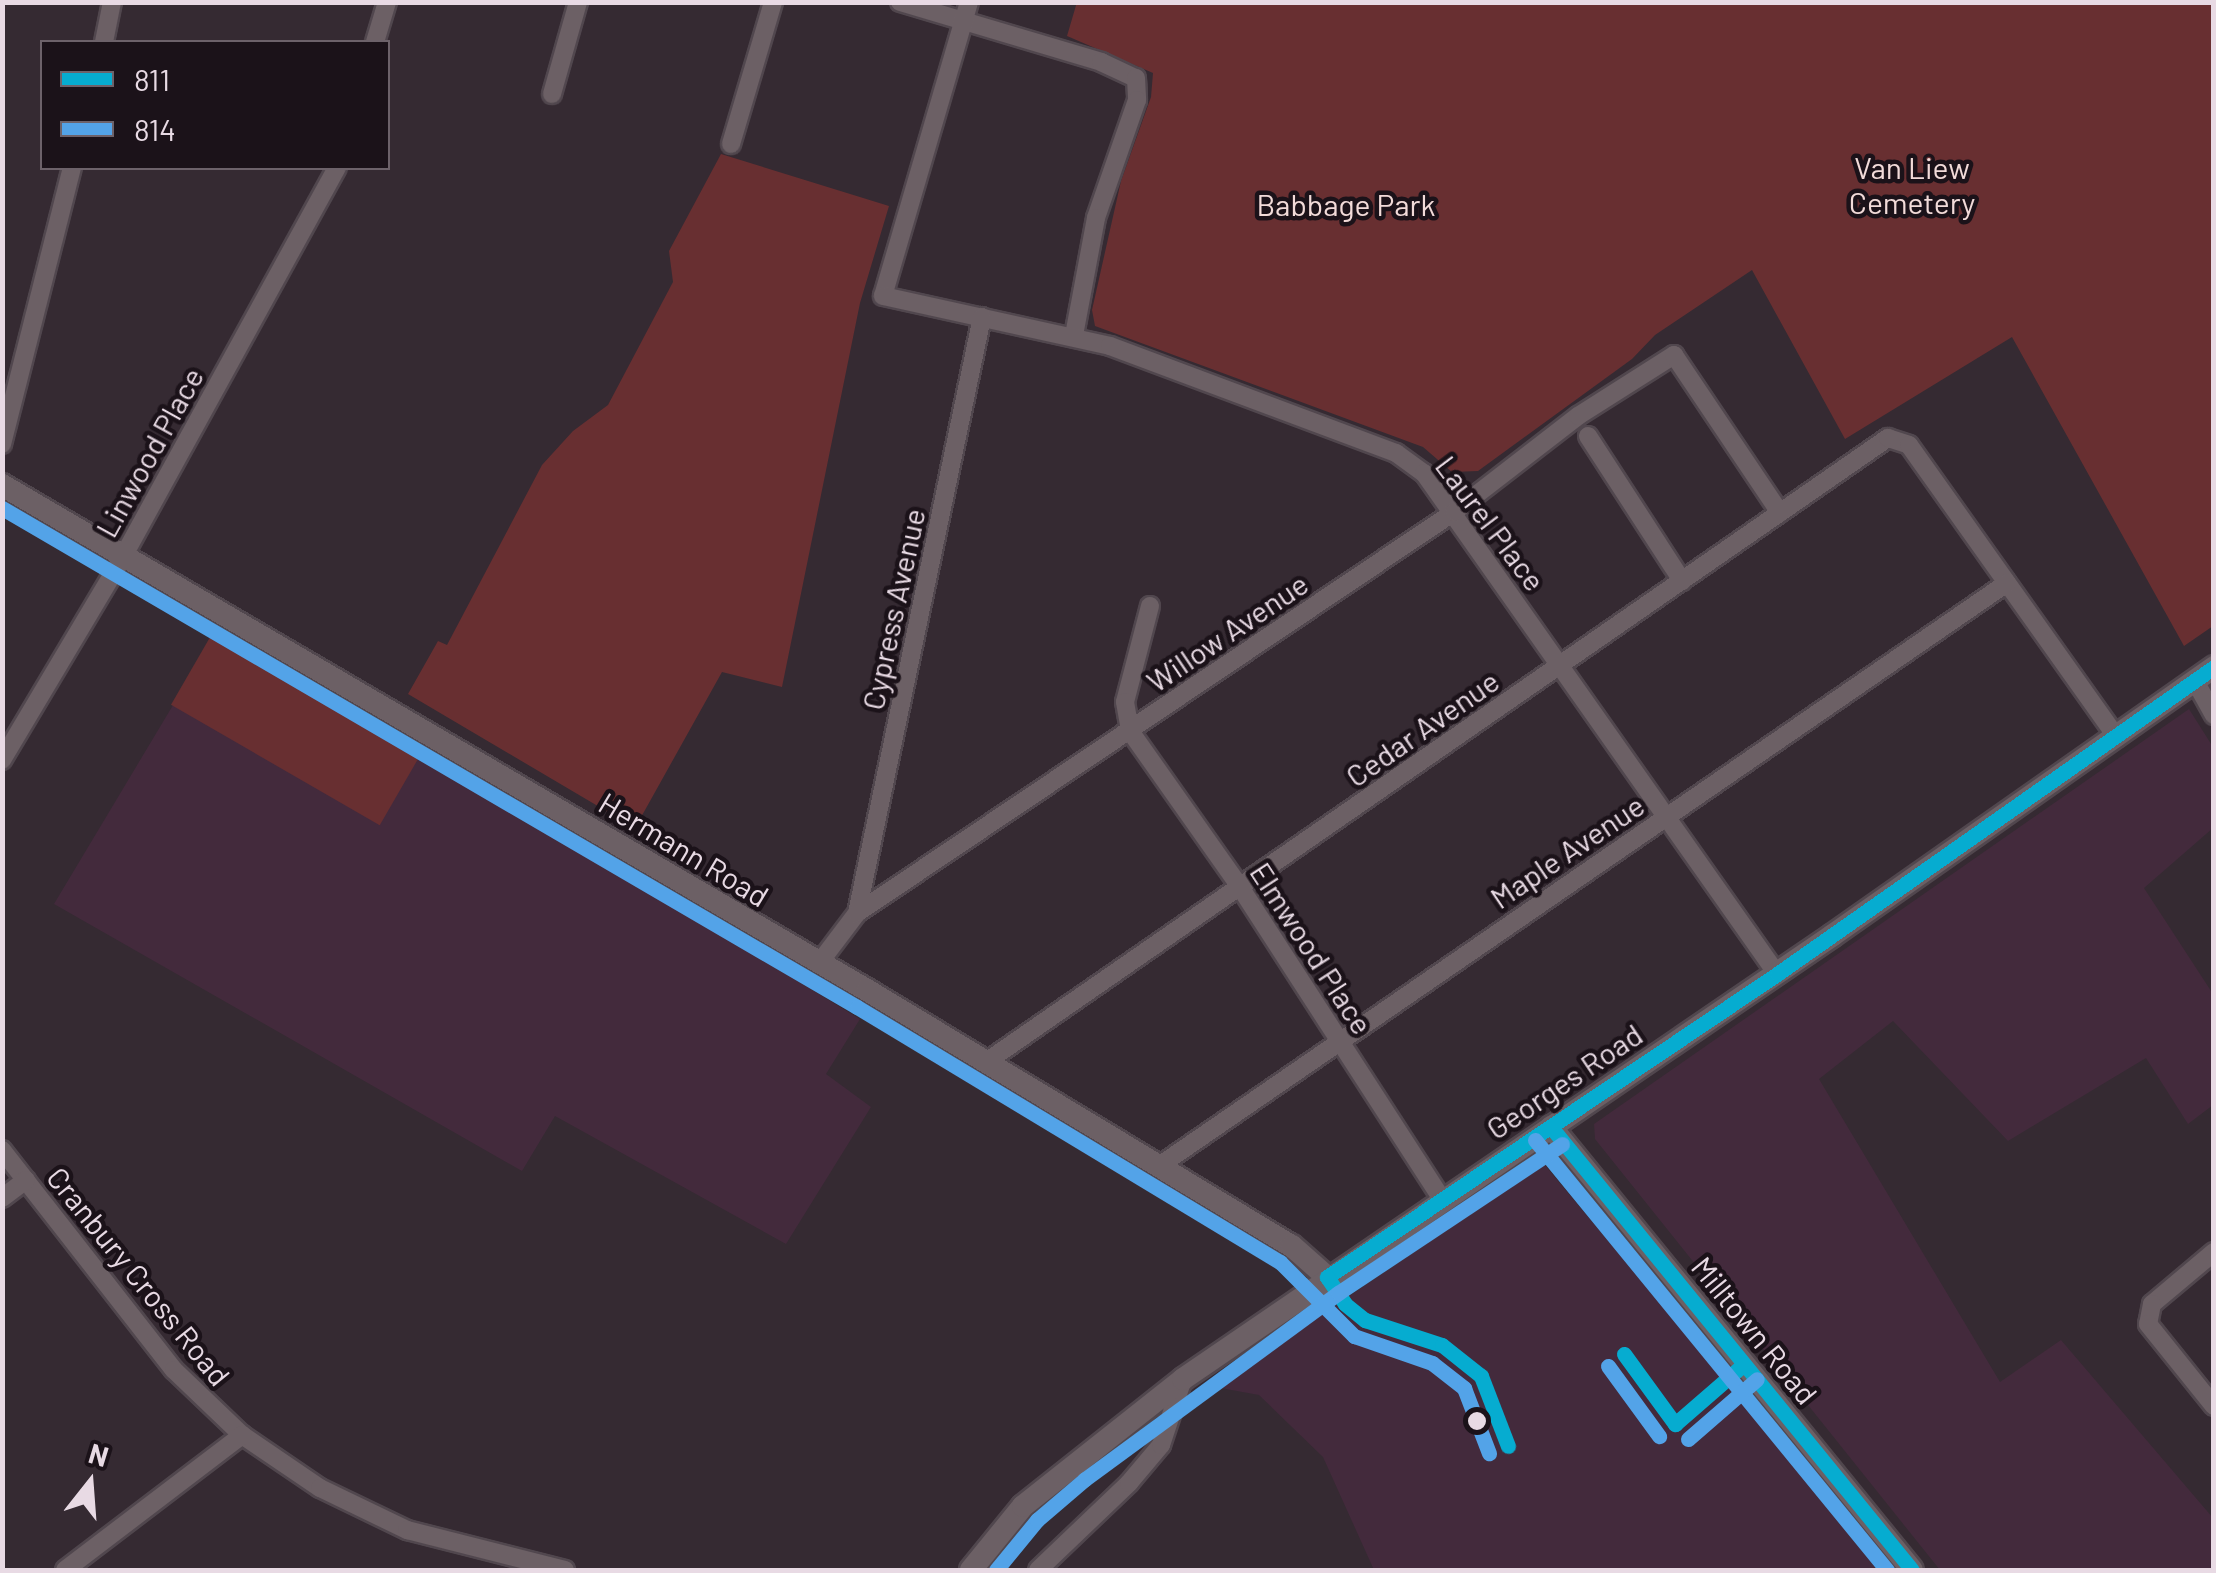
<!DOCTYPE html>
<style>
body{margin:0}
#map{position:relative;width:2216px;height:1573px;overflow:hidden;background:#352a32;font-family:Barlow,sans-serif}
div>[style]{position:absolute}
.built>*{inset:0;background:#432a3c}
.green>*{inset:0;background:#682f31;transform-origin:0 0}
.roads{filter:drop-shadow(2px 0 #51474e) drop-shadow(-2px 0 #51474e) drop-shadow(0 2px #51474e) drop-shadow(0 -2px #51474e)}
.minor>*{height:18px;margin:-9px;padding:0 9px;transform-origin:9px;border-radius:9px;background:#6c6065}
.tertiary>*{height:22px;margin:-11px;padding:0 11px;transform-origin:11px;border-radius:11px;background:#6c6065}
.bus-1>*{height:15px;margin:-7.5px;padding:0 7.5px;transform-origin:7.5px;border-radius:7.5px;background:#06acd0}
.bus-2>*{height:15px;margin:-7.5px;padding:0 7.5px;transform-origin:7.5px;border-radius:7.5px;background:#53a3e8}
.dots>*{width:28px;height:28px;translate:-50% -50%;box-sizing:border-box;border:5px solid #1b1219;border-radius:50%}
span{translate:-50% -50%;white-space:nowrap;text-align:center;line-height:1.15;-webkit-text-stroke:9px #1b1219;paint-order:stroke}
.park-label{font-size:30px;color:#f2dbd9}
.street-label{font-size:30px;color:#e8dae4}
.frame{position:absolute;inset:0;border:5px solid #e8dae4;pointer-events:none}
.legend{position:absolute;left:40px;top:40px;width:350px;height:130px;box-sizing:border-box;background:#1b1219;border:2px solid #6d626a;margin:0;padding:12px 18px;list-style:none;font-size:30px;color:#e8dae4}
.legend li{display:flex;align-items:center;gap:20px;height:50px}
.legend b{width:50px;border:2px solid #6d626a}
.north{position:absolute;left:40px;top:1433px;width:100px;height:100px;-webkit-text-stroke:8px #1b1219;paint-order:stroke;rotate:17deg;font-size:28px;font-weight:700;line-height:40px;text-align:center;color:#e8dae4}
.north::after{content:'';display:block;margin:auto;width:35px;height:45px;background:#e8dae4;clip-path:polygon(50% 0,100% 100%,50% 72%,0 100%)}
</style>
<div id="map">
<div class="built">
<i style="clip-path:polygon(218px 630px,860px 1019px,826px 1074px,871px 1107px,786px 1244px,555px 1116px,522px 1171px,54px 904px)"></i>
<i style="clip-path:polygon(2189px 709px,2213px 747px,2213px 828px,2144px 888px,2213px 994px,2213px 1105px,2188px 1124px,2146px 1058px,2008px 1141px,1893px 1021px,1819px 1079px,2000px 1382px,2061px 1340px,2213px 1518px,2213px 1570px,1940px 1570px,1595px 1139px,1594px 1124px)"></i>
<i style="clip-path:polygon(1544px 1164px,1882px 1570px,1374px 1570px,1323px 1457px,1259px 1395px,1215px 1387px)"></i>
</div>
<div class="green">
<i style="clip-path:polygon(1077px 2px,2213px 3px,2213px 626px,2184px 646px,2012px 337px,1845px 439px,1752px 270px,1655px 335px,1632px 359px,1478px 471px,1452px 472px,1423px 447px,1095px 326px,1092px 310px,1121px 181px,1151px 97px,1153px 73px,1067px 36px)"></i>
<i style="clip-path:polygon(721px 154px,889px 206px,860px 303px,782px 687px,722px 672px,635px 828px,408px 694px,438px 641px,447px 645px,542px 465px,573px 431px,608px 405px,673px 282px,669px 251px)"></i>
<i style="left:224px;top:613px;width:241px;height:106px;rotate:30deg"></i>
</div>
<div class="roads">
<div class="minor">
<i style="left:900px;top:2px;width:210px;rotate:16.6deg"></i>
<i style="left:1101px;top:62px;width:38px;rotate:25deg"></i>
<i style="left:1136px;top:78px;width:22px;rotate:87deg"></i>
<i style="left:1137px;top:100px;width:125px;rotate:109.2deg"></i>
<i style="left:1096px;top:218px;width:120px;rotate:100.6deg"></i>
<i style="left:969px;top:2px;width:306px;rotate:106.3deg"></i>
<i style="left:883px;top:296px;width:232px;rotate:12.4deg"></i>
<i style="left:1110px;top:346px;width:305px;rotate:20.5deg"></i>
<i style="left:1396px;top:453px;width:34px;rotate:36deg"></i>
<i style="left:1424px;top:473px;width:613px;rotate:54.83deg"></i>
<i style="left:104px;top:42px;width:41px;rotate:-78.7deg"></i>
<i style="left:375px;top:42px;width:42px;rotate:-73.3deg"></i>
<i style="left:552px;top:94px;width:96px;rotate:-74.2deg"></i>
<i style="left:731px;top:144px;width:148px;rotate:-73.5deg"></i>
<i style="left:1588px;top:436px;width:173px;rotate:57deg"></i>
<i style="left:2px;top:444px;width:285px;rotate:-75.8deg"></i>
<i style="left:1150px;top:606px;width:99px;rotate:104.6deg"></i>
<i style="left:1125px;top:702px;width:29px;rotate:80deg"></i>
<i style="left:1130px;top:731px;width:191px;rotate:54.8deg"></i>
<i style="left:1240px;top:887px;width:372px;rotate:57.1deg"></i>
<i style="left:2195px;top:681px;width:39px;rotate:61deg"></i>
<i style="left:2px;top:760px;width:239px;rotate:-59.2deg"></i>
<i style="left:124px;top:555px;width:442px;rotate:-61.2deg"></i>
<i style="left:857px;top:913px;width:609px;rotate:-78.15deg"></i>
<i style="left:820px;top:962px;width:61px;rotate:-52.9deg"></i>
<i style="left:857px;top:913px;width:719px;rotate:-33.89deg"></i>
<i style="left:1454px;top:512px;width:157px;rotate:-37.7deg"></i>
<i style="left:1578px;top:416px;width:114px;rotate:-32.4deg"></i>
<i style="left:1674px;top:355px;width:190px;rotate:56.1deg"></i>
<i style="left:986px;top:1062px;width:1097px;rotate:-34.68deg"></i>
<i style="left:1888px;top:438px;width:22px;rotate:18deg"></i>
<i style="left:1909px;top:445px;width:359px;rotate:54.6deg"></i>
<i style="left:2px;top:1150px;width:279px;rotate:52deg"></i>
<i style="left:174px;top:1370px;width:94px;rotate:43.7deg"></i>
<i style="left:242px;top:1435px;width:94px;rotate:34.2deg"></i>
<i style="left:320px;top:1488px;width:97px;rotate:25.8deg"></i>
<i style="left:407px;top:1530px;width:163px;rotate:14.2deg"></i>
<i style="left:1159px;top:1166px;width:1029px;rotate:-34.51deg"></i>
<i style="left:2px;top:1198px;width:30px;rotate:-37deg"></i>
<i style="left:2214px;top:1252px;width:81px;rotate:140deg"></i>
<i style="left:2152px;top:1304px;width:20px;rotate:101deg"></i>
<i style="left:2148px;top:1324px;width:105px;rotate:51.2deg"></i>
<i style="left:65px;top:1570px;width:223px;rotate:-37.3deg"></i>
<i style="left:1038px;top:1570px;width:126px;rotate:-43.7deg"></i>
<i style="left:1129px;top:1483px;width:50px;rotate:-49.9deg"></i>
<i style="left:1161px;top:1445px;width:70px;rotate:-71.6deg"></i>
</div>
<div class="tertiary">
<i style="left:2px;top:485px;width:1002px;rotate:30.28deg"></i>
<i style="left:867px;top:990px;width:496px;rotate:31.1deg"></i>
<i style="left:1292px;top:1246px;width:47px;rotate:41.5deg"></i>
<i style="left:1551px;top:1127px;width:571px;rotate:50.82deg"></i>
<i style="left:971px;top:1570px;width:82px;rotate:-50.9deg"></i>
<i style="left:1023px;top:1506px;width:204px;rotate:-38.4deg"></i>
<i style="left:1183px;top:1379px;width:787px;rotate:-34.34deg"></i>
<i style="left:1833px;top:935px;width:466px;rotate:-35.1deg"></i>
</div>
</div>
<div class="bus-1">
<i style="left:1551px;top:1127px;width:571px;rotate:50.82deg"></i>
<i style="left:1327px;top:1277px;width:543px;rotate:-33.95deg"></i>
<i style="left:1777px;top:974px;width:534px;rotate:-35.09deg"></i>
<i style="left:1327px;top:1277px;width:32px;rotate:56deg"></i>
<i style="left:1345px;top:1304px;width:26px;rotate:39deg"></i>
<i style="left:1365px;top:1320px;width:81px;rotate:18deg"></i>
<i style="left:1442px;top:1345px;width:50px;rotate:38.5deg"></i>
<i style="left:1481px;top:1376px;width:75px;rotate:68.9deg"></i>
<i style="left:1624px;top:1354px;width:87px;rotate:53.9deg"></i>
<i style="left:1675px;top:1424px;width:91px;rotate:-41deg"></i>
</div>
<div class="bus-2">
<i style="left:2px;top:508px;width:990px;rotate:30.27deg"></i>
<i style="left:857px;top:1007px;width:494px;rotate:31.1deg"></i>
<i style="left:1280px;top:1262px;width:105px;rotate:45deg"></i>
<i style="left:1354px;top:1336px;width:83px;rotate:19.1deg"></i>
<i style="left:1432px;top:1363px;width:41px;rotate:38deg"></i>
<i style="left:1464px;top:1388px;width:70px;rotate:69deg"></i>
<i style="left:1535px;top:1140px;width:556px;rotate:50.7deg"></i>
<i style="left:1608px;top:1366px;width:87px;rotate:53.9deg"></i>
<i style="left:1688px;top:1439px;width:91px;rotate:-41deg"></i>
<i style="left:996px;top:1570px;width:65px;rotate:-50.6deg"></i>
<i style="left:1037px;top:1520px;width:63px;rotate:-40.5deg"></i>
<i style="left:1085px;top:1479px;width:314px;rotate:-36.3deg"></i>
<i style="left:1338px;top:1293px;width:269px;rotate:-33.6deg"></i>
</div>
<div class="dots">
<i style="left:1477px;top:1421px;background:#e8dae4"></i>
</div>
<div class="park-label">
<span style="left:1912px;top:184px">Van Liew<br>Cemetery</span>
<span style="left:1346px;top:204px">Babbage Park</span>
</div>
<div class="street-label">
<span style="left:149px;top:452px;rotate:-61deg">Linwood Place</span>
<span style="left:1491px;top:523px;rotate:53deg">Laurel Place</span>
<span style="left:893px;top:609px;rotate:-78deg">Cypress Avenue</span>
<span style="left:1227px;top:632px;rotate:-34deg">Willow Avenue</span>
<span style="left:1422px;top:728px;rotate:-35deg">Cedar Avenue</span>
<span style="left:684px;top:849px;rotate:31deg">Hermann Road</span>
<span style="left:1567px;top:851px;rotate:-34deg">Maple Avenue</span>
<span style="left:1312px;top:948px;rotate:57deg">Elmwood Place</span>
<span style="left:1564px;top:1081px;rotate:-34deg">Georges Road</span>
<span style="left:139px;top:1276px;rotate:51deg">Cranbury Cross Road</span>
<span style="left:1755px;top:1330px;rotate:51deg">Milltown Road</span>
</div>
<div class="frame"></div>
<ul class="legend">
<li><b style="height:12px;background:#06acd0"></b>811</li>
<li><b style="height:12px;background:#53a3e8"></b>814</li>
</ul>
<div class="north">N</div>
</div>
